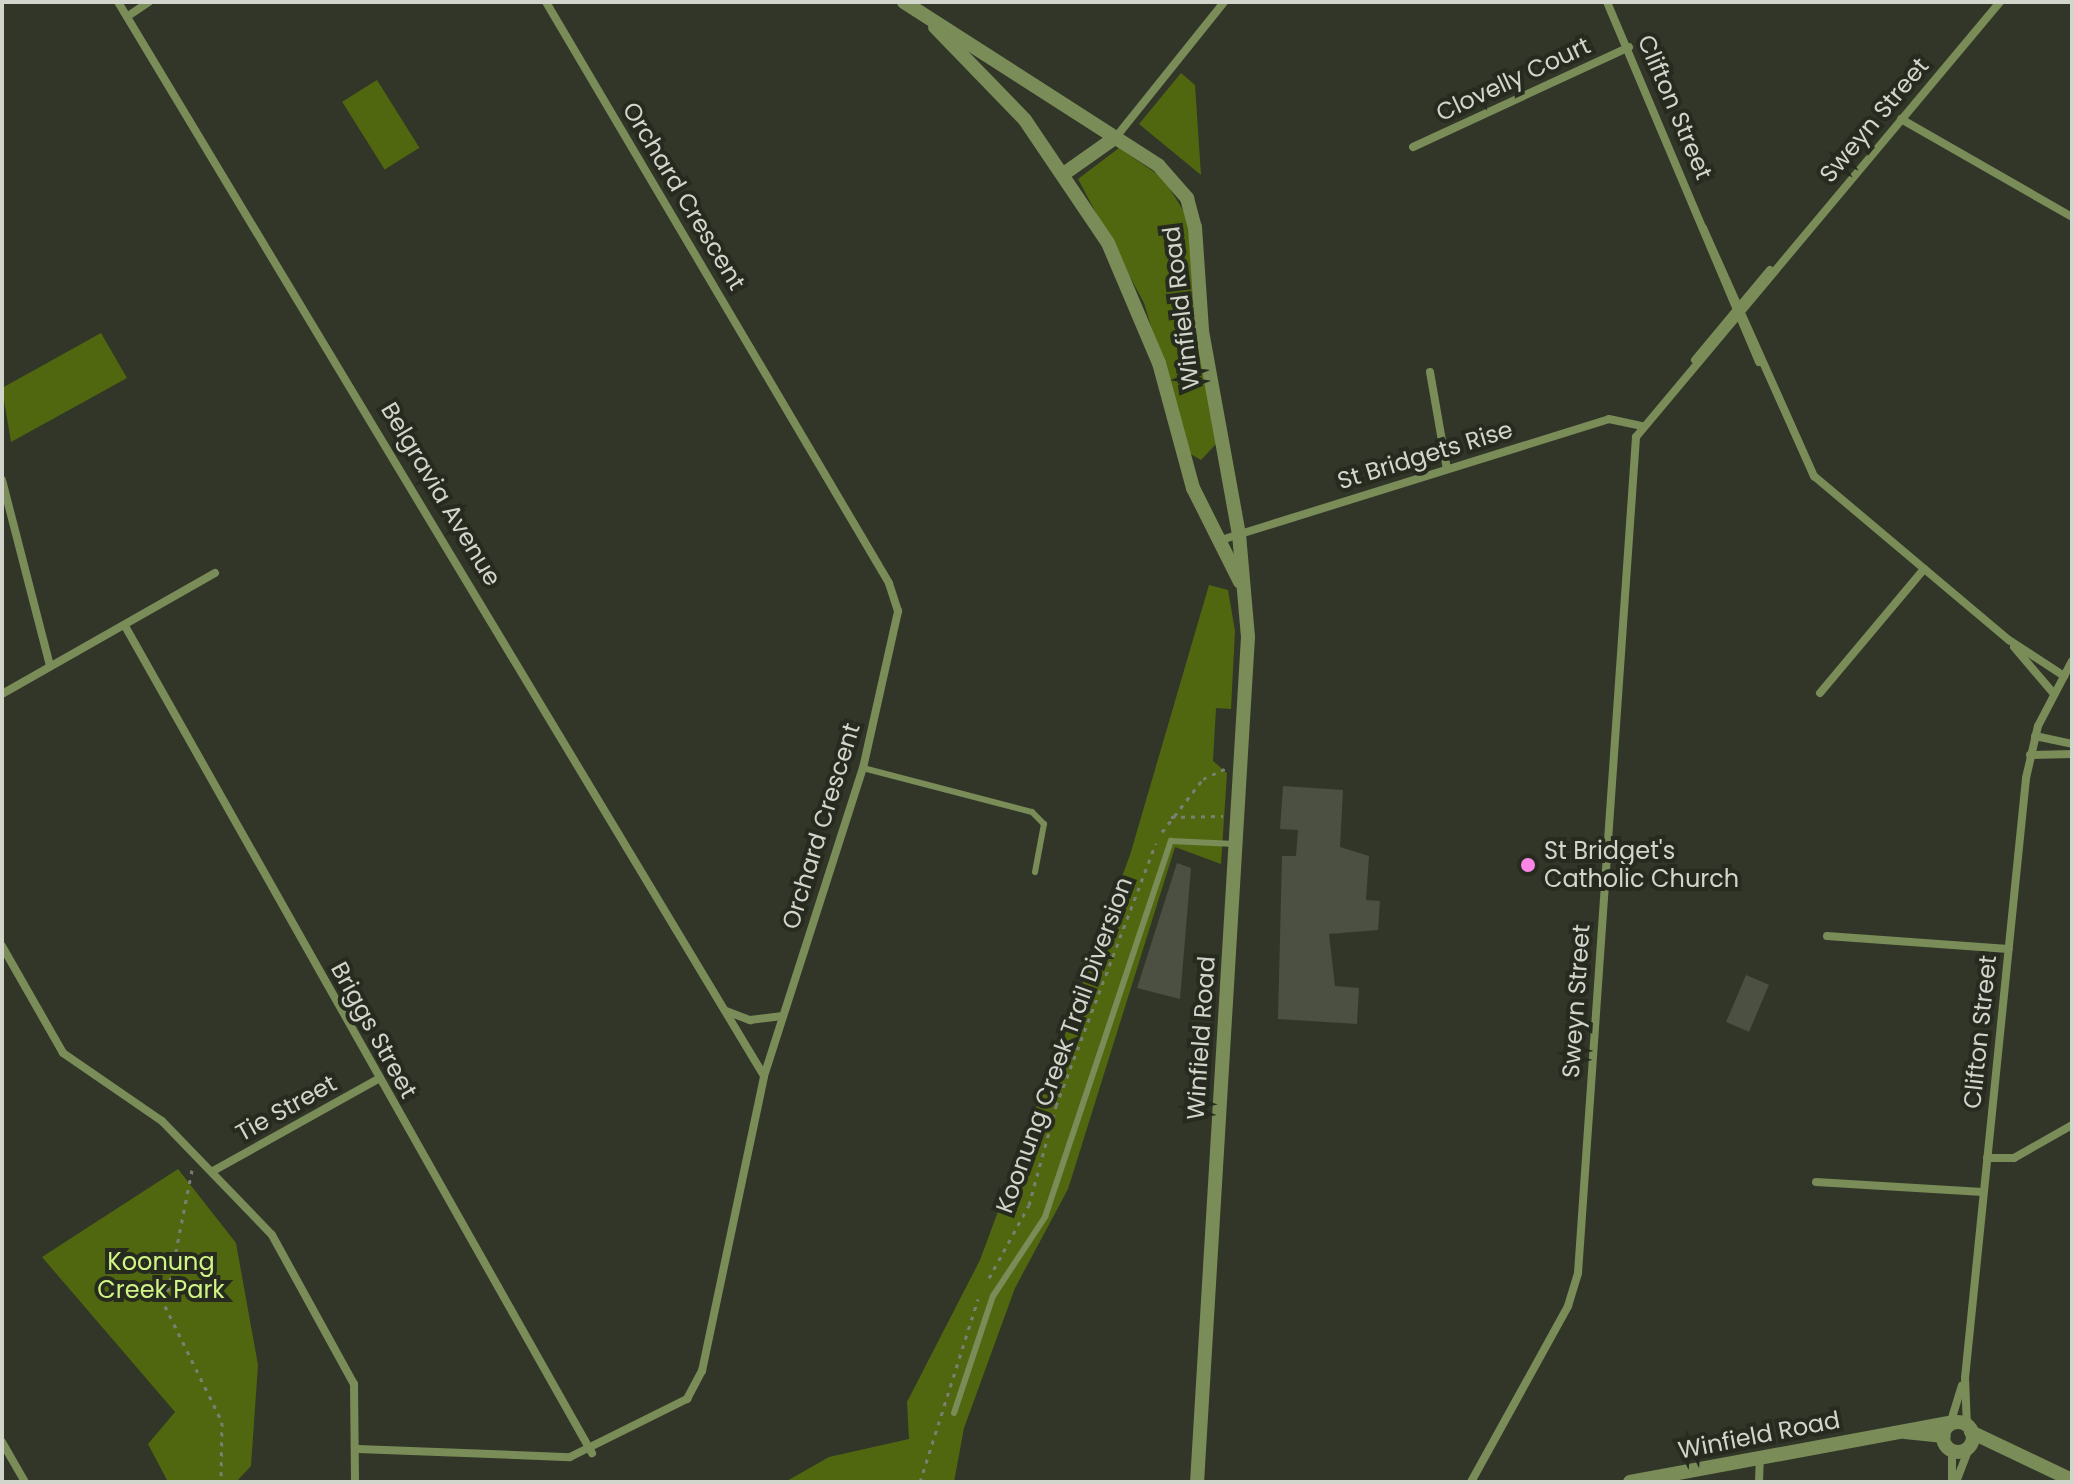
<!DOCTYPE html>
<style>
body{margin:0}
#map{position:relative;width:2074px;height:1484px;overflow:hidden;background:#313628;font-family:Poppins,sans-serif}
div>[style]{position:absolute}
.green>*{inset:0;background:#50670f;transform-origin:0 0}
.building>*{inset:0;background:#4b5042;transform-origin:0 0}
.path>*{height:3px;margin-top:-1.5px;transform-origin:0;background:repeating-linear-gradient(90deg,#7b7f73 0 4px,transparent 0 10px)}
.service>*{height:6px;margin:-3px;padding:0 3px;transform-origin:3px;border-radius:3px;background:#7a8c57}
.minor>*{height:8px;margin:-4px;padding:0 4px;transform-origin:4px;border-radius:4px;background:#7a8c57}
.tertiary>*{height:14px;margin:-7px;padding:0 7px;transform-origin:7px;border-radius:7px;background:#7a8c57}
.tertiary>.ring{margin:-7px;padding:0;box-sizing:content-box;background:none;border:14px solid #7a8c57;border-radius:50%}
.dots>*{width:22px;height:22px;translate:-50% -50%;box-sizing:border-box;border:4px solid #272b1f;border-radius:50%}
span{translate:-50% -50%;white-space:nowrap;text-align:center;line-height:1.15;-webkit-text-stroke:8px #272b1f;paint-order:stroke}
.street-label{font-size:24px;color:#d2d5cc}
.poi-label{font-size:24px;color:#d2d5cc}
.left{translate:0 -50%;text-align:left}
.park-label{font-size:24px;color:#d0f485}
.frame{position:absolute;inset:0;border:4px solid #d2d5cc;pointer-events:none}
</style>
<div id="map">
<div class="green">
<i style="clip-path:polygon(1181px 73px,1195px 85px,1201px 175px,1139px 124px)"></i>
<i style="left:377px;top:80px;width:80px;height:41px;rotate:58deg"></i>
<i style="clip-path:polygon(1119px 148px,1163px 178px,1188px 218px,1216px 444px,1201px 460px,1189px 453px,1144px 303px,1078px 179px)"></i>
<i style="clip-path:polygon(101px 333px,127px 378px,11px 442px,2px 388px)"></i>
<i style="clip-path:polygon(1209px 585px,1228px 590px,1235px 631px,1231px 709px,1216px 708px,1213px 761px,1227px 773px,1221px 864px,1175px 847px,1068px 1189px,1015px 1288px,964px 1428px,954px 1482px,785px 1482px,829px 1457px,909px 1439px,907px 1402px,980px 1260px,1130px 855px)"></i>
<i style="clip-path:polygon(178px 1169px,236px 1243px,258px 1365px,251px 1466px,236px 1482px,168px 1482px,148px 1444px,175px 1412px,42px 1257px)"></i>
</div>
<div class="building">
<i style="clip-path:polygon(1283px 786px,1343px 790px,1340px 847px,1369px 856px,1366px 900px,1380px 901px,1378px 930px,1329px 934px,1335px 986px,1359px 988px,1357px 1024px,1278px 1019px,1282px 856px,1296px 856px,1298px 830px,1280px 829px)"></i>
<i style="clip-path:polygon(1177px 863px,1191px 868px,1180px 999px,1137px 988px)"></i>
<i style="left:1746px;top:975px;width:25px;height:51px;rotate:23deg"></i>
</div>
<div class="path">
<i style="left:1171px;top:817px;width:52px;rotate:-1.1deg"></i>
<i style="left:1162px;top:832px;width:67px;rotate:-52.3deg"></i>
<i style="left:1203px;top:779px;width:26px;rotate:-25deg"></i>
<i style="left:192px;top:1170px;width:139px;rotate:101.2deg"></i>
<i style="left:165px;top:1306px;width:129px;rotate:63.8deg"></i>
<i style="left:222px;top:1422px;width:60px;rotate:91deg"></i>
<i style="left:989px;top:1278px;width:83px;rotate:-61.3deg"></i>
<i style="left:1029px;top:1205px;width:103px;rotate:-74.7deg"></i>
<i style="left:1056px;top:1106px;width:281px;rotate:-69.2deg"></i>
<i style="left:920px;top:1482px;width:192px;rotate:-72.4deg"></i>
</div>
<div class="service">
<i style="left:863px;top:768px;width:175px;rotate:14.6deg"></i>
<i style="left:1032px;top:812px;width:17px;rotate:45deg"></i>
<i style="left:1044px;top:824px;width:49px;rotate:100.6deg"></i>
<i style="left:954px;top:1413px;width:123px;rotate:-71.6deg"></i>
<i style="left:993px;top:1296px;width:95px;rotate:-56.6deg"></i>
<i style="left:1045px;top:1217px;width:397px;rotate:-71.5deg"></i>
<i style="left:1171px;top:841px;width:64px;rotate:2.7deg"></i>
</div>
<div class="minor">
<i style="left:118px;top:2px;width:1253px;rotate:58.97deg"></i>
<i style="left:1607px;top:2px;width:391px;rotate:67.1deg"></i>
<i style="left:131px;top:14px;width:22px;rotate:-34deg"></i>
<i style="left:1901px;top:119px;width:197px;rotate:29.8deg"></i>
<i style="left:1116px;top:137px;width:173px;rotate:-51.3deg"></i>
<i style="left:1413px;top:147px;width:238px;rotate:-24.8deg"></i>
<i style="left:1703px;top:228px;width:272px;rotate:65.9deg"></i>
<i style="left:1814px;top:476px;width:255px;rotate:40.1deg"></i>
<i style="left:2009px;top:640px;width:66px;rotate:33.2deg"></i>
<i style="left:1695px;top:360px;width:117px;rotate:-50.2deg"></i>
<i style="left:1430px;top:372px;width:98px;rotate:80.1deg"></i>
<i style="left:2px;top:480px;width:192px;rotate:75.5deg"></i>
<i style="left:1221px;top:540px;width:406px;rotate:-17.3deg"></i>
<i style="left:1609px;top:419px;width:33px;rotate:12deg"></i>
<i style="left:125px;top:626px;width:950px;rotate:60.55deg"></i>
<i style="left:2014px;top:647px;width:62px;rotate:49.6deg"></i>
<i style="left:1820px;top:693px;width:162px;rotate:-50deg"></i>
<i style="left:2px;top:694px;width:245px;rotate:-29.6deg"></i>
<i style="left:2035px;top:736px;width:38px;rotate:12deg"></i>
<i style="left:2030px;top:755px;width:42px;rotate:-1.4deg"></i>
<i style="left:1827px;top:936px;width:182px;rotate:4.1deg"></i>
<i style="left:2px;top:946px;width:123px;rotate:60.3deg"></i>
<i style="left:63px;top:1053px;width:120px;rotate:34.5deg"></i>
<i style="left:162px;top:1121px;width:158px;rotate:46deg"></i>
<i style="left:272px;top:1235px;width:170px;rotate:61.2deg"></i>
<i style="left:354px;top:1384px;width:98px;rotate:89.4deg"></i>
<i style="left:726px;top:1011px;width:26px;rotate:21deg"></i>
<i style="left:750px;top:1020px;width:33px;rotate:-7deg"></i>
<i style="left:1987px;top:1158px;width:27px"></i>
<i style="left:2014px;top:1158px;width:67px;rotate:-29.6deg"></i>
<i style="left:213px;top:1171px;width:189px;rotate:-29.1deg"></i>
<i style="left:1816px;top:1182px;width:167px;rotate:3.4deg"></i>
<i style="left:1951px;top:1421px;width:37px;rotate:-73deg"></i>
<i style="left:1967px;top:1427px;width:49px;rotate:-92.3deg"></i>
<i style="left:1965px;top:1378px;width:603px;rotate:-84.19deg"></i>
<i style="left:2026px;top:778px;width:53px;rotate:-77deg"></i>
<i style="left:2038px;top:726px;width:73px;rotate:-62.4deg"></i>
<i style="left:2px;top:1442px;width:46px;rotate:60.1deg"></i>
<i style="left:358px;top:1449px;width:212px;rotate:2.2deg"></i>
<i style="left:570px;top:1457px;width:131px;rotate:-26.4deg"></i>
<i style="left:687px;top:1399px;width:32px;rotate:-62deg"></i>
<i style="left:702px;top:1371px;width:301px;rotate:-78.1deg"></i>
<i style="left:764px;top:1076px;width:324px;rotate:-72.2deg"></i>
<i style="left:863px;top:768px;width:161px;rotate:-77.4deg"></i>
<i style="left:898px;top:611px;width:29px;rotate:-108deg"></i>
<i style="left:889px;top:583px;width:675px;rotate:-120.56deg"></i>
<i style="left:1471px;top:1482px;width:201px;rotate:-61.1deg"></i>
<i style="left:1568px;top:1306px;width:34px;rotate:-73deg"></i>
<i style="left:1578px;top:1273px;width:838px;rotate:-86.03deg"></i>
<i style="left:1636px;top:437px;width:567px;rotate:-50.08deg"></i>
<i style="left:1759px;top:1482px;width:25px;rotate:-88deg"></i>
<i style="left:1952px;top:1482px;width:34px;rotate:-90deg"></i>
<i style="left:1956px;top:1482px;width:33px;rotate:-69deg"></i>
</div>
<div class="tertiary">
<i style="left:904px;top:2px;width:303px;rotate:32.7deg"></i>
<i style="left:1159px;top:166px;width:43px;rotate:48.8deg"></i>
<i style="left:1187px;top:198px;width:30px;rotate:75deg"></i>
<i style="left:1195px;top:227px;width:104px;rotate:86.1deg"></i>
<i style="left:1202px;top:331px;width:206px;rotate:79.7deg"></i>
<i style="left:1239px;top:534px;width:103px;rotate:85deg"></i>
<i style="left:1248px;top:637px;width:847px;rotate:93.45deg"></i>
<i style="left:935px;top:27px;width:129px;rotate:45.9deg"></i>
<i style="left:1025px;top:120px;width:148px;rotate:56deg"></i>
<i style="left:1108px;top:243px;width:130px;rotate:67deg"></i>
<i style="left:1159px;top:363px;width:130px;rotate:74.8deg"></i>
<i style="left:1193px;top:488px;width:105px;rotate:63.4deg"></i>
<i style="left:1065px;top:173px;width:62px;rotate:-35.2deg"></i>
<i class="ring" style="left:1943px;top:1422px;width:16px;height:16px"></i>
<i style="left:1905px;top:1432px;width:39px;rotate:6deg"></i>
<i style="left:1971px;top:1432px;width:112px;rotate:25.4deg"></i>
<i style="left:1630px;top:1482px;width:324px;rotate:-10.5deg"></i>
</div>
<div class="dots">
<i style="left:1528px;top:865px;background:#fa87e7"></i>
</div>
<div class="street-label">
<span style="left:1513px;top:79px;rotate:-25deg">Clovelly Court</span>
<span style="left:1675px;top:107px;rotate:67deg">Clifton Street</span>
<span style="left:1874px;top:120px;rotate:-50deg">Sweyn Street</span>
<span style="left:684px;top:196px;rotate:59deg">Orchard Crescent</span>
<span style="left:1181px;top:308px;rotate:-97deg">Winfield Road</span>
<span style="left:1425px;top:455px;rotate:-17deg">St Bridgets Rise</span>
<span style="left:441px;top:494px;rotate:59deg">Belgravia Avenue</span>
<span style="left:821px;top:826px;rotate:-73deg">Orchard Crescent</span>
<span style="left:1576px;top:1001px;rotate:-86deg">Sweyn Street</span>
<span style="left:374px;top:1030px;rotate:61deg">Briggs Street</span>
<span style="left:1980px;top:1032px;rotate:-84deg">Clifton Street</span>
<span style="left:1201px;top:1038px;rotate:-86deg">Winfield Road</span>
<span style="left:1064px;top:1045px;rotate:-70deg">Koonung Creek Trail Diversion</span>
<span style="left:286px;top:1108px;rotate:-29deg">Tie Street</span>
<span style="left:1759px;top:1435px;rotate:-11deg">Winfield Road</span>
</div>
<div class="poi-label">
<span class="left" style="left:1544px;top:865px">St Bridget's<br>Catholic Church</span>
</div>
<div class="park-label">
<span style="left:161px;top:1276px">Koonung<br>Creek Park</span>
</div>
<div class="frame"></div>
</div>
